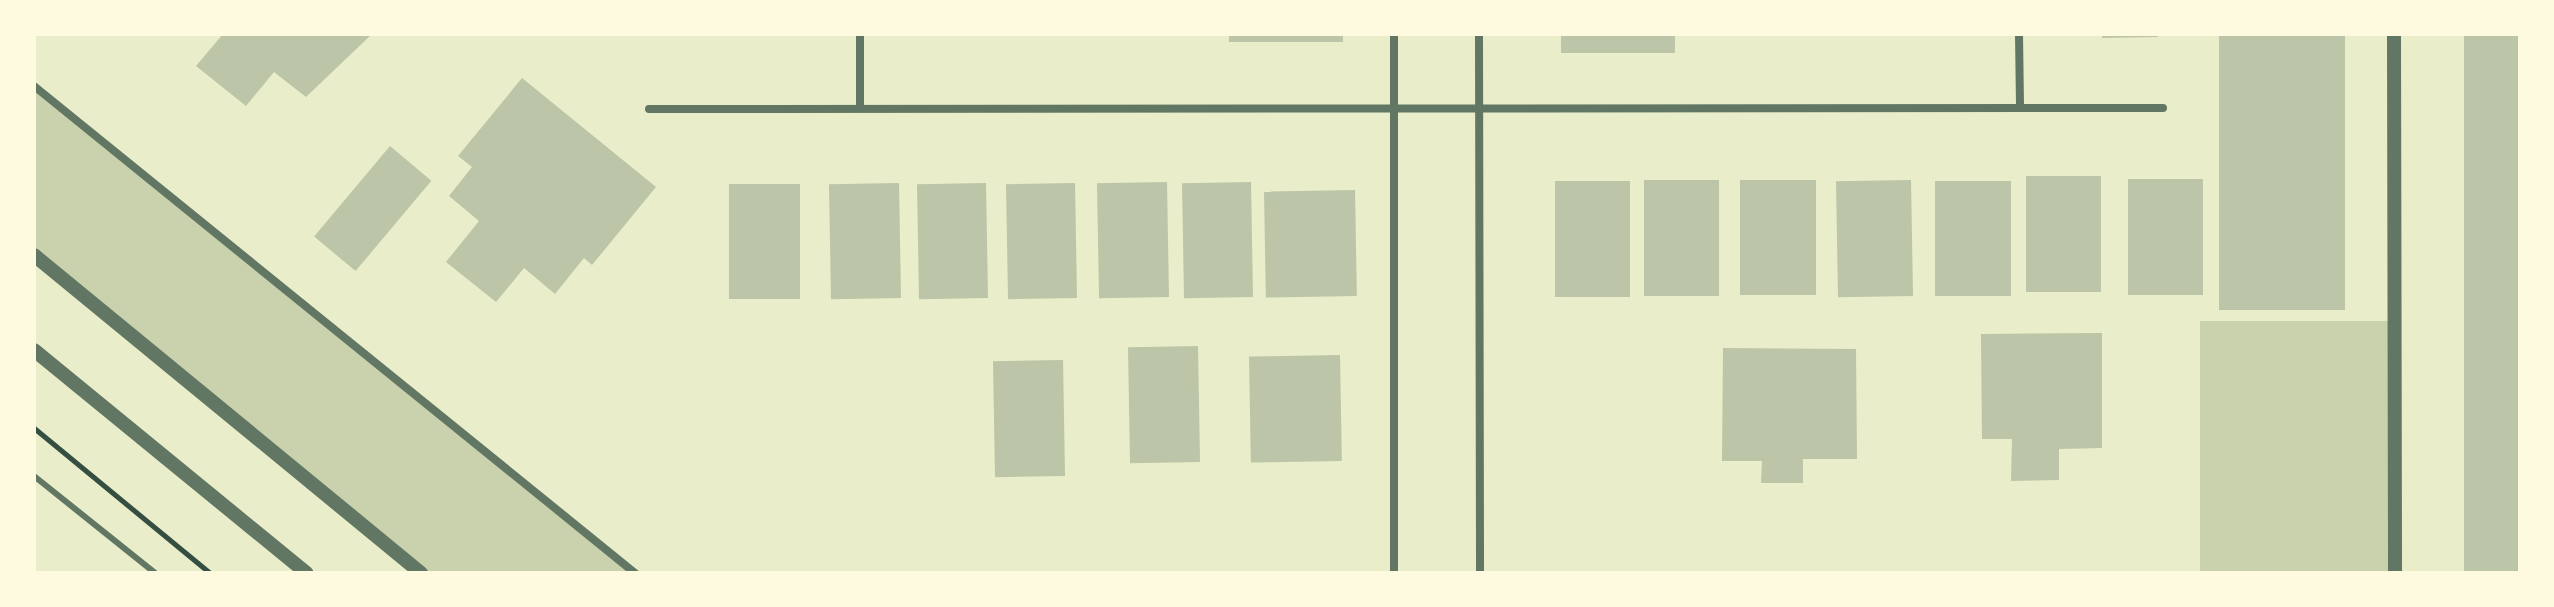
<!DOCTYPE html>
<style>
body{margin:0}
#map{position:relative;width:2554px;height:607px;overflow:hidden;background:#e9edc9;font-family:Lora,serif}
div>[style]{position:absolute}
.green>*{inset:0;background:#cad2ad;transform-origin:0 0}
.building>*{inset:0;background:#bcc5a7;transform-origin:0 0}
.path>*{height:5px;margin:-2.5px;padding:0 2.5px;transform-origin:2.5px;border-radius:2.5px;background:#344e41}
.service>*{height:6px;margin:-3px;padding:0 3px;transform-origin:3px;border-radius:3px;background:#617663}
.minor>*{height:8px;margin:-4px;padding:0 4px;transform-origin:4px;border-radius:4px;background:#617663}
.tertiary>*{height:14px;margin:-7px;padding:0 7px;transform-origin:7px;border-radius:7px;background:#617663}
span{translate:-50% -50%;white-space:nowrap;text-align:center;line-height:1.15;-webkit-text-stroke:8px #fefae0;paint-order:stroke}
.frame{position:absolute;inset:0;border:36px solid #fefae0;pointer-events:none}
</style>
<div id="map">
<div class="green">
<i style="clip-path:polygon(34px 86px,635px 573px,421px 573px,34px 255px)"></i>
<i style="left:2395px;top:321px;width:252px;height:195px;rotate:90deg"></i>
</div>
<div class="building">
<i style="clip-path:polygon(223px 34px,372px 34px,306px 97px,274px 72px,246px 106px,196px 66px)"></i>
<i style="left:1229px;top:34px;width:114px;height:8px"></i>
<i style="left:1561px;top:34px;width:114px;height:19px"></i>
<i style="clip-path:polygon(2102px 34px,2158px 34px,2158px 37px,2102px 38px)"></i>
<i style="left:2219px;top:34px;width:126px;height:276px"></i>
<i style="left:2464px;top:34px;width:56px;height:539px"></i>
<i style="clip-path:polygon(522px 78px,656px 187px,592px 265px,584px 258px,555px 294px,524px 268px,496px 302px,446px 262px,479px 221px,449px 196px,472px 167px,458px 156px)"></i>
<i style="left:390px;top:146px;width:54px;height:118px;rotate:40deg"></i>
<i style="left:2101px;top:176px;width:116px;height:75px;rotate:90deg"></i>
<i style="left:2203px;top:179px;width:116px;height:75px;rotate:90deg"></i>
<i style="left:1644px;top:180px;width:75px;height:116px"></i>
<i style="left:1816px;top:180px;width:115px;height:76px;rotate:90deg"></i>
<i style="left:1911px;top:180px;width:116px;height:75px;rotate:89deg"></i>
<i style="left:1630px;top:181px;width:116px;height:75px;rotate:90deg"></i>
<i style="left:1935px;top:181px;width:76px;height:115px"></i>
<i style="left:1167px;top:182px;width:115px;height:70px;rotate:89deg"></i>
<i style="left:1251px;top:182px;width:115px;height:69px;rotate:89deg"></i>
<i style="left:899px;top:183px;width:115px;height:70px;rotate:89deg"></i>
<i style="left:986px;top:183px;width:115px;height:69px;rotate:89deg"></i>
<i style="left:1075px;top:183px;width:115px;height:69px;rotate:89deg"></i>
<i style="left:800px;top:184px;width:115px;height:71px;rotate:90deg"></i>
<i style="left:1355px;top:190px;width:106px;height:91px;rotate:89deg"></i>
<i style="clip-path:polygon(2102px 333px,2102px 448px,2059px 449px,2059px 480px,2011px 481px,2012px 439px,1982px 439px,1981px 334px)"></i>
<i style="left:1198px;top:346px;width:116px;height:70px;rotate:89deg"></i>
<i style="clip-path:polygon(1723px 348px,1856px 349px,1857px 459px,1803px 459px,1803px 483px,1761px 483px,1762px 461px,1722px 461px)"></i>
<i style="left:1340px;top:355px;width:106px;height:91px;rotate:89deg"></i>
<i style="left:1063px;top:360px;width:116px;height:70px;rotate:89deg"></i>
</div>
<div class="path">
<i style="left:34px;top:428px;width:228px;rotate:39.5deg"></i>
</div>
<div class="service">
<i style="left:34px;top:476px;width:155px;rotate:38.7deg"></i>
</div>
<div class="minor">
<i style="left:860px;top:34px;width:72px;rotate:90deg"></i>
<i style="left:1479px;top:34px;width:539px;rotate:89.89deg"></i>
<i style="left:2019px;top:34px;width:74px;rotate:89.2deg"></i>
<i style="left:34px;top:86px;width:774px;rotate:39.02deg"></i>
<i style="left:649px;top:109px;width:1514px;rotate:-0.04deg"></i>
<i style="left:1394px;top:573px;width:539px;rotate:-90deg"></i>
</div>
<div class="tertiary">
<i style="left:2394px;top:34px;width:539px;rotate:89.89deg"></i>
<i style="left:34px;top:255px;width:501px;rotate:39.41deg"></i>
<i style="left:34px;top:350px;width:352px;rotate:39.3deg"></i>
</div>
<div class="frame"></div>
</div>
